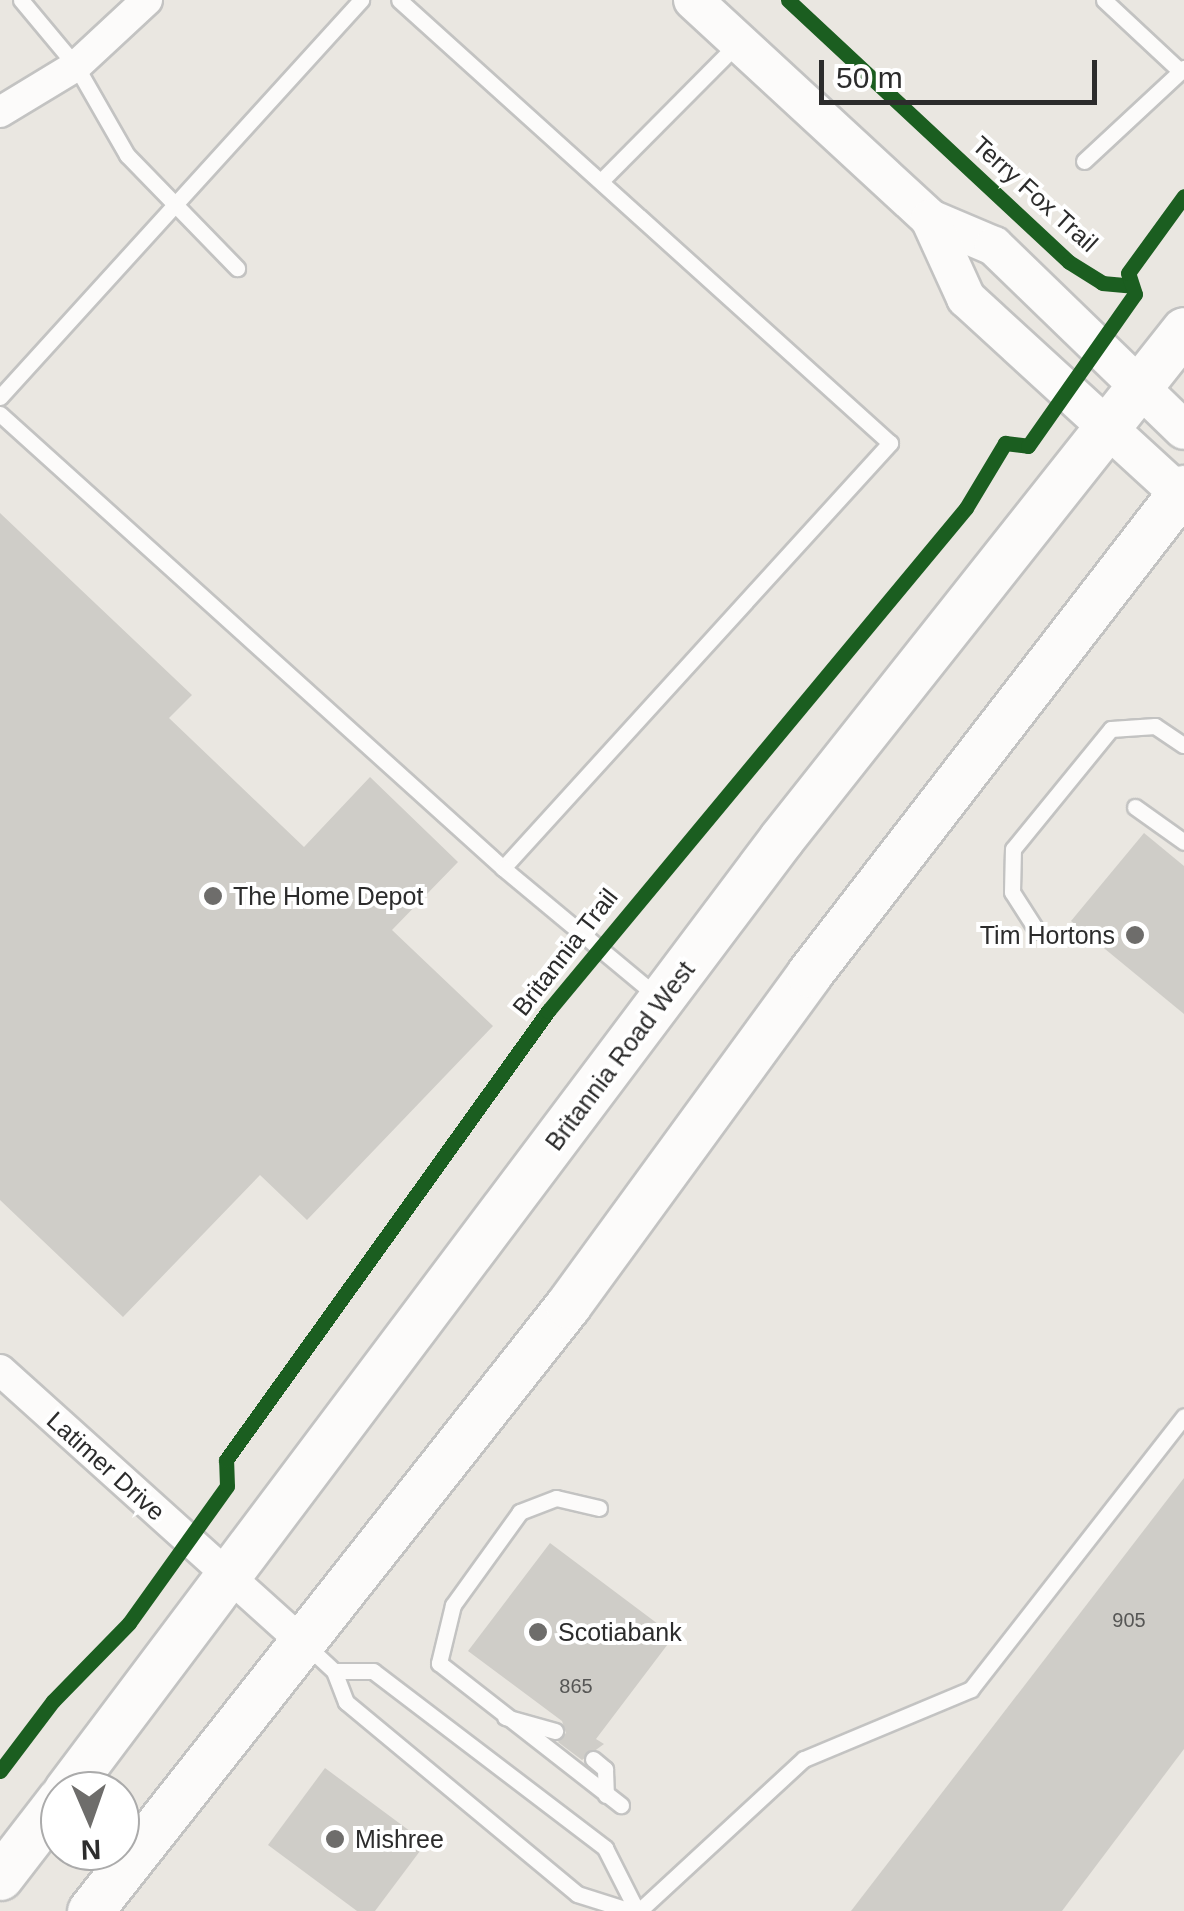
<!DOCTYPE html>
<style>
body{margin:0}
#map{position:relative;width:1184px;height:1911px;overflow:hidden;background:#eae7e1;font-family:Arial,sans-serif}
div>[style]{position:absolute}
.building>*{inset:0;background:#cfcdc8}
.roads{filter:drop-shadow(2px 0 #c3c3c2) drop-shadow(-2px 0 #c3c3c2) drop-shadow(0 2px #c3c3c2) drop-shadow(0 -2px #c3c3c2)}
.service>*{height:15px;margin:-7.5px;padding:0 7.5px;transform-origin:7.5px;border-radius:7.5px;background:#fcfbfa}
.minor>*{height:30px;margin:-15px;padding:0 15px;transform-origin:15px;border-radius:15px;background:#fcfbfa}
.tertiary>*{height:38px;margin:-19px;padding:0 19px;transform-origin:19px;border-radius:19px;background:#fcfbfa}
.secondary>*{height:45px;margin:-22.5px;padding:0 22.5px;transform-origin:22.5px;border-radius:22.5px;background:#fcfbfa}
.cycleway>*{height:15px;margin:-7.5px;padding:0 7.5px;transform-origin:7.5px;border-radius:7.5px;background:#1b5e20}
.dots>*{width:28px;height:28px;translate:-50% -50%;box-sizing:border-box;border:5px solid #fff;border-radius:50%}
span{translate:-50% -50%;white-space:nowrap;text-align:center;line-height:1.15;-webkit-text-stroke:8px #fff;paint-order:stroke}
.number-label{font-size:20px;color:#565655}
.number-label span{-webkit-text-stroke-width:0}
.street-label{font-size:25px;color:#2c2c2c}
.poi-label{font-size:25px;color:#2c2c2c}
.left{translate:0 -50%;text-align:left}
.right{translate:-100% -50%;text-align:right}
.north{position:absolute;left:40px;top:1771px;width:100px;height:100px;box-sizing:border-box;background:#fff;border:2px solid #ababab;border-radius:50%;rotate:178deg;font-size:28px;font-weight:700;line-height:40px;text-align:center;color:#2c2c2c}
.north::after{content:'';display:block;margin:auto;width:35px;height:45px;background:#6e6d6b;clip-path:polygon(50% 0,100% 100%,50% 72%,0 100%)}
.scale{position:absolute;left:819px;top:60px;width:278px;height:45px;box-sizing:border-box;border:5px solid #2c2c2c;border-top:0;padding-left:12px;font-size:30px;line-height:35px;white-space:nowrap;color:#2c2c2c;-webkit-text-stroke:8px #fff;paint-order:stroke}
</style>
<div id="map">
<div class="building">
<i style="clip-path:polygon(0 513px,192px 695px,169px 718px,304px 847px,370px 777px,458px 862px,392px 930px,493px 1026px,307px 1220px,260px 1175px,123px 1317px,0 1200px)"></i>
<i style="clip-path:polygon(1144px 833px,1184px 866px,1184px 1014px,1071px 921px)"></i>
<i style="clip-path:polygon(1184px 1478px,1184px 1749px,1062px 1911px,851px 1911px)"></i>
<i style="clip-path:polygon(550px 1543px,674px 1636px,596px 1739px,604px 1744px,582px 1760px,558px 1742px,566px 1733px,562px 1721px,468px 1651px)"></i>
<i style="clip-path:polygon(325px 1768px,426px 1843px,375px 1911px,357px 1911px,268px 1845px)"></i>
</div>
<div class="roads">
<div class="service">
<i style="left:21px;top:0;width:86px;rotate:50.2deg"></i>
<i style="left:76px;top:66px;width:103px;rotate:60.2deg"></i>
<i style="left:127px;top:155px;width:158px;rotate:45.8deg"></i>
<i style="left:1104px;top:0;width:103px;rotate:43deg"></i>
<i style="left:1084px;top:161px;width:137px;rotate:-42.9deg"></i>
<i style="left:604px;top:178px;width:190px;rotate:-45.2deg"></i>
<i style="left:0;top:397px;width:537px;rotate:-47.72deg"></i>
<i style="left:0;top:414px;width:678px;rotate:42.07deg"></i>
<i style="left:503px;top:868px;width:575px;rotate:-47.68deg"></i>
<i style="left:890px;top:443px;width:661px;rotate:-137.94deg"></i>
<i style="left:1135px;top:807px;width:60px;rotate:35.5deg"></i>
<i style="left:503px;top:868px;width:202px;rotate:39.8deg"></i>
<i style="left:1037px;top:931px;width:46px;rotate:-122.7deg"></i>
<i style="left:1012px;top:892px;width:43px;rotate:-88.7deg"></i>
<i style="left:1013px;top:849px;width:155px;rotate:-50.8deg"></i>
<i style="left:1111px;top:729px;width:44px;rotate:-3.9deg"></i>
<i style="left:1155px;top:726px;width:34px;rotate:34deg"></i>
<i style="left:599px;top:1508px;width:44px;rotate:-166.9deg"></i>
<i style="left:556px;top:1498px;width:39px;rotate:159deg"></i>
<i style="left:520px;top:1512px;width:115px;rotate:125.8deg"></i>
<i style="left:453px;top:1605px;width:60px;rotate:103.6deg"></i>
<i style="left:439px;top:1663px;width:231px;rotate:38deg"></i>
<i style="left:305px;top:1644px;width:40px;rotate:43deg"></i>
<i style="left:334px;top:1671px;width:33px;rotate:69deg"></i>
<i style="left:346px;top:1702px;width:300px;rotate:39.7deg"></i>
<i style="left:577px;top:1894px;width:57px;rotate:17.5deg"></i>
<i style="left:334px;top:1671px;width:39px"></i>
<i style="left:373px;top:1671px;width:292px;rotate:37.3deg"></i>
<i style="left:605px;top:1848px;width:71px;rotate:63.1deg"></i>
<i style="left:505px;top:1717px;width:52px;rotate:15.6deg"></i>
<i style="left:593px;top:1759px;width:16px;rotate:40deg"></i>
<i style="left:605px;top:1769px;width:26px;rotate:88deg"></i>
<i style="left:639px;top:1911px;width:224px;rotate:-42.7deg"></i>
<i style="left:804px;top:1759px;width:181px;rotate:-22.7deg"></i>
<i style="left:971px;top:1689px;width:346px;rotate:-52deg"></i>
</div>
<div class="minor">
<i style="left:0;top:112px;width:89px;rotate:-31.2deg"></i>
<i style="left:76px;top:66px;width:97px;rotate:-42.9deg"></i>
<i style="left:0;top:1370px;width:406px;rotate:42deg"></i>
</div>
<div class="tertiary">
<i style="left:693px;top:0;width:323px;rotate:42.7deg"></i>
<i style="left:930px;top:219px;width:69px;rotate:22.9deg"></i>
<i style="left:994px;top:246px;width:264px;rotate:44.1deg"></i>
<i style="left:930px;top:219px;width:87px;rotate:65.5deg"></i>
<i style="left:966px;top:298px;width:296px;rotate:42.5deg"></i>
</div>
<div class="secondary">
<i style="left:66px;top:1791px;width:1191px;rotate:-53.09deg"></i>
<i style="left:781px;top:839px;width:649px;rotate:-51.63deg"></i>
<i style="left:0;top:1877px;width:98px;rotate:-52.4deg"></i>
<i style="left:90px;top:1911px;width:772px;rotate:-51.73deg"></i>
<i style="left:568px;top:1305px;width:409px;rotate:-53.9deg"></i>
<i style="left:809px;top:974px;width:614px;rotate:-52.35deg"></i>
</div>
</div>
<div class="cycleway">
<i style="left:788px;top:0;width:384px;rotate:43deg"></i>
<i style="left:1069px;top:262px;width:39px;rotate:32deg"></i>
<i style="left:1102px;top:283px;width:25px;rotate:5deg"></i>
<i style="left:0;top:1771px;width:88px;rotate:-52.9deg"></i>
<i style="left:53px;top:1701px;width:109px;rotate:-45.7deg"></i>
<i style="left:129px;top:1623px;width:168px;rotate:-54.4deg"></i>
<i style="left:227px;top:1486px;width:26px;rotate:-92deg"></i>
<i style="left:226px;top:1460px;width:553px;rotate:-54.35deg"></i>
<i style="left:548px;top:1011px;width:654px;rotate:-50.27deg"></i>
<i style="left:966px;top:508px;width:76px;rotate:-59deg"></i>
<i style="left:1005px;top:443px;width:23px;rotate:7deg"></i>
<i style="left:1028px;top:446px;width:186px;rotate:-54.9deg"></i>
<i style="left:1135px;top:294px;width:22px;rotate:-108deg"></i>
<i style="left:1128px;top:273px;width:95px;rotate:-54deg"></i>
</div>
<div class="dots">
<i style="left:213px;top:896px;background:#6e6d6b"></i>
<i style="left:1135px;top:935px;background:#6e6d6b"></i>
<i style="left:538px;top:1632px;background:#6e6d6b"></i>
<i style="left:335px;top:1839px;background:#6e6d6b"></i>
</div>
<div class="number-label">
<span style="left:1129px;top:1620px">905</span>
<span style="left:576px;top:1686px">865</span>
</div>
<div class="street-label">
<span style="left:1035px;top:194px;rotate:42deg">Terry Fox Trail</span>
<span style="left:565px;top:952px;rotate:-52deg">Britannia Trail</span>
<span style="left:620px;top:1056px;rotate:-53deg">Britannia Road West</span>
<span style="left:106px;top:1466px;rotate:42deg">Latimer Drive</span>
</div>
<div class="poi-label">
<span class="left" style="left:233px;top:896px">The Home Depot</span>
<span class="right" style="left:1115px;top:935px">Tim Hortons</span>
<span class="left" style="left:558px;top:1632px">Scotiabank</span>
<span class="left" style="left:355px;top:1839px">Mishree</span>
</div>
<div class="north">N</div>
<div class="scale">50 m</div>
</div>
